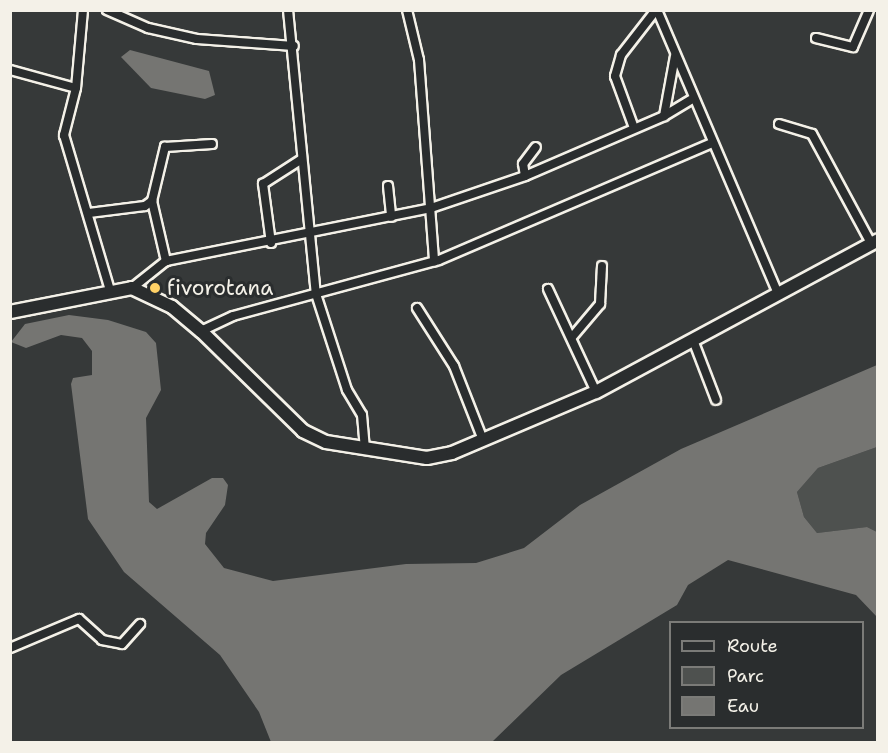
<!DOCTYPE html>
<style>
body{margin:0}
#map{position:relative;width:888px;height:753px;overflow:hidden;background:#363939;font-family:"Shantell Sans",sans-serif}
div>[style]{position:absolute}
.green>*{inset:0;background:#4e514f}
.water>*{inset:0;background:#757572}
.roads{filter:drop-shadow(2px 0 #f4f1e8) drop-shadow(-2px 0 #f4f1e8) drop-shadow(0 2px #f4f1e8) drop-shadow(0 -2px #f4f1e8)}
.street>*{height:8px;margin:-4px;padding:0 4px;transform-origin:4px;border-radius:4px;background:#2a2d2e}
.secondary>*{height:12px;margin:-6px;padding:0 6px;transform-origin:6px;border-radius:6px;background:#2a2d2e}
.dots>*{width:16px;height:16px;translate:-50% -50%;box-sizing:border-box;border:3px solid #2a2d2e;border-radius:50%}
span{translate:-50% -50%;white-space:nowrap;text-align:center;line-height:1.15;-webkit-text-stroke:6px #2a2d2e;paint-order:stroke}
.poi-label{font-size:21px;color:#f4f1e8}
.left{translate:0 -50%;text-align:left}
.frame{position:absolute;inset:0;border:12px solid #f4f1e8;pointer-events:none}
.legend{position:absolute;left:669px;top:621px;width:195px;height:108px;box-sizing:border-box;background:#2a2d2e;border:2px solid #7b7b78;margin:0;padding:8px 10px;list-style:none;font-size:18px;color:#f4f1e8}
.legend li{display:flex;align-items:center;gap:12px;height:30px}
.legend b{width:30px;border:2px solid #7b7b78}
</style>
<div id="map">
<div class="green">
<i style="clip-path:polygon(877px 447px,877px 532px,867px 527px,817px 533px,804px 517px,797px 492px,818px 468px)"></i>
</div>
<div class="water">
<i style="clip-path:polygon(130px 50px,209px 71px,215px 95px,205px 99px,151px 88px,121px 57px)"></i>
<i style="clip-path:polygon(69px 315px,108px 320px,146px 332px,156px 343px,161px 390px,146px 418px,149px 502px,157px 509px,212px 478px,223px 478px,228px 485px,225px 505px,206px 533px,205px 544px,224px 568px,273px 581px,406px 564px,476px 563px,524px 548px,580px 505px,681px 449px,877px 365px,877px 447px,818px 468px,797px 492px,804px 517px,817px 533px,867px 527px,877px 532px,877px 617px,856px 595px,728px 560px,688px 585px,677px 605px,561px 675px,492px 742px,271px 742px,259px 712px,220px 655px,124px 572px,88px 519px,71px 384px,73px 378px,92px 375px,92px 351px,82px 338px,61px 335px,26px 348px,11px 342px,25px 324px)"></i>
</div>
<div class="roads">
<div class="street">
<i style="left:83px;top:10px;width:78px;rotate:95.1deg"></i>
<i style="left:76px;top:88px;width:49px;rotate:104.3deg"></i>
<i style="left:64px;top:135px;width:162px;rotate:73.5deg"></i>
<i style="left:107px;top:10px;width:45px;rotate:23.7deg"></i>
<i style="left:148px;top:28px;width:50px;rotate:12.7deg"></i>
<i style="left:197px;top:39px;width:97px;rotate:4.1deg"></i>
<i style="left:288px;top:10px;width:285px;rotate:84.4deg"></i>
<i style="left:316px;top:294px;width:101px;rotate:72.1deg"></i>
<i style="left:347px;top:390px;width:29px;rotate:59deg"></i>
<i style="left:362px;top:415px;width:34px;rotate:85deg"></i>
<i style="left:407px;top:10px;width:51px;rotate:76.5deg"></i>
<i style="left:419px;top:60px;width:202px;rotate:85.7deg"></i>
<i style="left:657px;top:10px;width:306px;rotate:66.9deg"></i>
<i style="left:816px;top:38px;width:38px;rotate:14deg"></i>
<i style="left:853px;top:47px;width:40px;rotate:-66.6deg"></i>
<i style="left:10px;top:70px;width:68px;rotate:15.3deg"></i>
<i style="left:664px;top:116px;width:31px;rotate:-31deg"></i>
<i style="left:779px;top:124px;width:34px;rotate:17deg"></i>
<i style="left:812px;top:134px;width:124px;rotate:61.6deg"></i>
<i style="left:634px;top:128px;width:55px;rotate:-110.1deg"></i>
<i style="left:615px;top:76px;width:22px;rotate:-74deg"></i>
<i style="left:621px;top:55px;width:57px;rotate:-52.1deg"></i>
<i style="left:525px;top:176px;width:12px;rotate:-99deg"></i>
<i style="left:523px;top:164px;width:21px;rotate:-53deg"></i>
<i style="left:388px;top:186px;width:31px;rotate:84deg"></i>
<i style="left:152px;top:201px;width:62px;rotate:76.9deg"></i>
<i style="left:89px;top:213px;width:56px;rotate:-7.1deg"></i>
<i style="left:145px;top:206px;width:9px;rotate:-36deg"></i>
<i style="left:152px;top:201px;width:56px;rotate:-76.5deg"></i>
<i style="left:165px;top:147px;width:47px;rotate:-3.7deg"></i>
<i style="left:271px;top:243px;width:60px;rotate:-97.7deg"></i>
<i style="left:263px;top:184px;width:46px;rotate:-32.7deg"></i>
<i style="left:132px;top:288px;width:43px;rotate:-38.5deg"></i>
<i style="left:166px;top:261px;width:270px;rotate:-11.3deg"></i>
<i style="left:431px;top:208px;width:99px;rotate:-18.8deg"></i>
<i style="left:525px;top:176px;width:151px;rotate:-23.3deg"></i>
<i style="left:664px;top:116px;width:61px;rotate:-79.6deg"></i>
<i style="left:548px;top:289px;width:114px;rotate:65deg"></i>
<i style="left:417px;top:308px;width:69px;rotate:57.5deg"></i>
<i style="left:454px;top:366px;width:79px;rotate:68.6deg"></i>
<i style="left:201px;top:331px;width:35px;rotate:-25deg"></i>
<i style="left:233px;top:316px;width:213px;rotate:-15.2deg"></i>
<i style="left:439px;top:260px;width:295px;rotate:-23.2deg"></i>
<i style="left:573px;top:336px;width:42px;rotate:-49.8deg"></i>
<i style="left:600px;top:304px;width:38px;rotate:-87deg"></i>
<i style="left:693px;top:340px;width:64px;rotate:69deg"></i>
<i style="left:10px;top:648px;width:75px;rotate:-22.8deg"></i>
<i style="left:79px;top:619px;width:31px;rotate:42deg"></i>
<i style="left:102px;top:640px;width:20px;rotate:11deg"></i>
<i style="left:122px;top:644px;width:27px;rotate:-48deg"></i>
</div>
<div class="secondary">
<i style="left:10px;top:312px;width:124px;rotate:-11.1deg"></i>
<i style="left:132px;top:288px;width:44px;rotate:25.4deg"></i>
<i style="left:172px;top:307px;width:38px;rotate:40deg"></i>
<i style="left:201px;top:331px;width:143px;rotate:44.4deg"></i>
<i style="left:303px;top:431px;width:25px;rotate:26deg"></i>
<i style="left:326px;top:442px;width:102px;rotate:9deg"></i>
<i style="left:427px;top:458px;width:25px;rotate:-11deg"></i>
<i style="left:452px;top:453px;width:156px;rotate:-23deg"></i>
<i style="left:596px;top:392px;width:320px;rotate:-28.3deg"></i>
</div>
</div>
<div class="dots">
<i style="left:155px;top:288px;background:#ffd166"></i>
</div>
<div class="poi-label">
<span class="left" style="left:167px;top:288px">fivorotana</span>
</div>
<div class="frame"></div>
<ul class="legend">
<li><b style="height:8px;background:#2a2d2e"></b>Route</li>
<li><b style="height:16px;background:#4e514f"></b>Parc</li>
<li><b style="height:16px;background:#757572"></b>Eau</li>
</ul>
</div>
